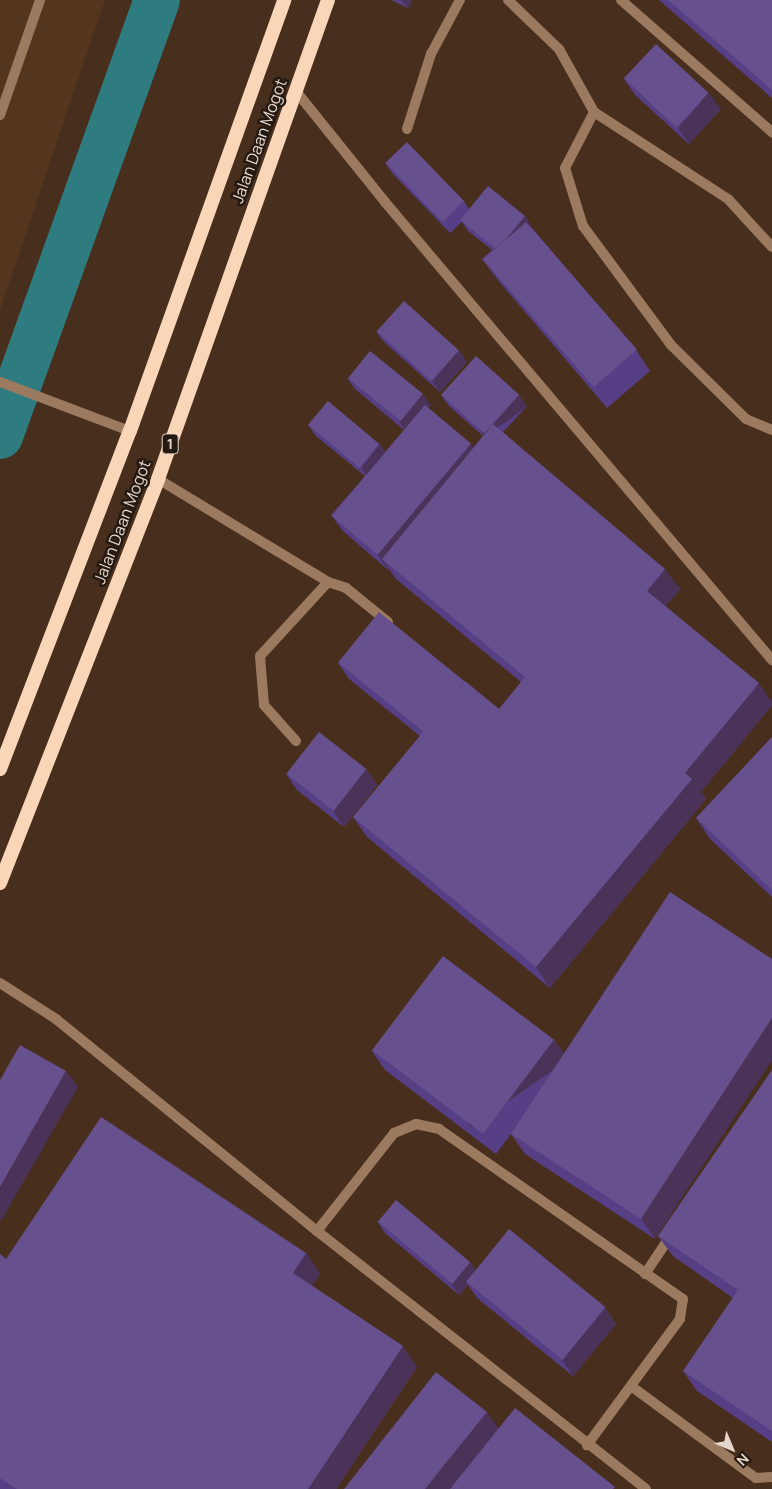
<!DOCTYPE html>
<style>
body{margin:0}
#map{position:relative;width:772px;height:1489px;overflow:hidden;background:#482f1d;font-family:Manrope,sans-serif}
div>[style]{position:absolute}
.built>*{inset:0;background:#54351e}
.river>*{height:46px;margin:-23px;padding:0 23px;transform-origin:23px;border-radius:23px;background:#2e7c7f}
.service>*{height:10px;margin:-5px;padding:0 5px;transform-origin:5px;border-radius:5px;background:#9c7a60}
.tertiary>*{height:10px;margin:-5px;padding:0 5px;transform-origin:5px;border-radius:5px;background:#9c7a60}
.trunk>*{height:14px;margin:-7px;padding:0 7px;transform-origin:7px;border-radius:7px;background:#fad6b9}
.wall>*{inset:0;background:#573f86}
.shaded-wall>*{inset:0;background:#4a3259;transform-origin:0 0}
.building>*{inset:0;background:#66508e;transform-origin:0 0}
span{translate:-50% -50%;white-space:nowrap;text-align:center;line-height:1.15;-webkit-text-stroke:5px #251a12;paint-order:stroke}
.shield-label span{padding:1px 4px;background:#251a12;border:1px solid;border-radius:4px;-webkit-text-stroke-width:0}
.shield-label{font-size:15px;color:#e7d6cb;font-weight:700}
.street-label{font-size:16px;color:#e7d6cb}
.north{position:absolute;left:707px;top:1424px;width:50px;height:50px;-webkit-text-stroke:4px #251a12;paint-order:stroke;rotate:135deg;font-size:14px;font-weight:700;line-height:20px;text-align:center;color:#e7d6cb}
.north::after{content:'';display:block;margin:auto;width:18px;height:22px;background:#e7d6cb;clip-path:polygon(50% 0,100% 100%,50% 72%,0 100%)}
</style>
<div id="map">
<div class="built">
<i style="clip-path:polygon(0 0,105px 0,0 310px)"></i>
</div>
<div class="river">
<i style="left:0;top:436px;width:463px;rotate:-70.2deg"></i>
</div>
<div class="service">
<i style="left:508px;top:0;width:71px;rotate:43.9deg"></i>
<i style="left:559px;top:49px;width:72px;rotate:60.9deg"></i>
<i style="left:594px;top:112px;width:160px;rotate:33deg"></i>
<i style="left:728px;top:199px;width:65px;rotate:47.5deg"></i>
<i style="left:621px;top:0;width:201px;rotate:41.2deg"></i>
<i style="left:594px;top:112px;width:63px;rotate:117.4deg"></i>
<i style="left:565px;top:168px;width:61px;rotate:72.8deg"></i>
<i style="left:583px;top:226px;width:148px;rotate:53.5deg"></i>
<i style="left:671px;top:345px;width:105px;rotate:44.6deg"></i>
<i style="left:746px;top:419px;width:28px;rotate:23deg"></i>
<i style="left:0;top:115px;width:122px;rotate:-70.8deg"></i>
<i style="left:407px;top:129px;width:79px;rotate:-72.3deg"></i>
<i style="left:431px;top:54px;width:61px;rotate:-61.8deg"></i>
<i style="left:0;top:382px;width:139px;rotate:20.7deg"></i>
<i style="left:158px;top:479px;width:199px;rotate:31.2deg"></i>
<i style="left:328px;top:582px;width:19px;rotate:18deg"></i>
<i style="left:346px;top:588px;width:54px;rotate:39deg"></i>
<i style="left:296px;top:741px;width:48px;rotate:-131.6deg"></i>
<i style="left:264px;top:705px;width:49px;rotate:-94.7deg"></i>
<i style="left:260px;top:656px;width:100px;rotate:-47.4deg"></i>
<i style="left:0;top:983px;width:67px;rotate:32.7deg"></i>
<i style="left:56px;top:1019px;width:336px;rotate:39.1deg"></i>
<i style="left:317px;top:1231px;width:418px;rotate:38.1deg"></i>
<i style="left:317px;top:1231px;width:125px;rotate:-51.8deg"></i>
<i style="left:394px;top:1133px;width:24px;rotate:-22deg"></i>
<i style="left:416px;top:1124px;width:24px;rotate:12deg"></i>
<i style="left:439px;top:1129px;width:297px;rotate:34.9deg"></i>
<i style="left:683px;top:1299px;width:20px;rotate:99deg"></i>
<i style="left:680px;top:1319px;width:157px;rotate:126.4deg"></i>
<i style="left:645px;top:1274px;width:47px;rotate:-56.3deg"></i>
<i style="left:631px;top:1386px;width:155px;rotate:36.4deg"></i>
<i style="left:756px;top:1478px;width:16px;rotate:-4deg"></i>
</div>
<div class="tertiary">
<i style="left:295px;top:90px;width:144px;rotate:51.2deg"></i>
<i style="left:385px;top:202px;width:600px;rotate:49.8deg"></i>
</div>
<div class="trunk">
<i style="left:0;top:769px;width:362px;rotate:-69deg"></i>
<i style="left:130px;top:431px;width:458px;rotate:-70.3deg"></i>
<i style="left:0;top:883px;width:434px;rotate:-68.6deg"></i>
<i style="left:158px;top:479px;width:508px;rotate:-70.46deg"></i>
</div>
<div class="wall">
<i style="clip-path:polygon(391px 0,412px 0,408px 8px)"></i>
<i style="clip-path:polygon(659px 0,772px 0,772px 98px)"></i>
<i style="clip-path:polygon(624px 79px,721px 109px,689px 144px,635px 95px)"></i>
<i style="clip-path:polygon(385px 163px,464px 201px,469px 209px,525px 216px,532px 228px,636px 350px,650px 371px,607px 408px,497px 279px,482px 259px,492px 250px,468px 231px,462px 222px,450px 233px,393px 174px)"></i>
<i style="clip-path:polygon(376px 331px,467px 362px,440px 392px,384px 342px)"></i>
<i style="clip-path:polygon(347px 378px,431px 405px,428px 408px,473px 448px,483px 436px,449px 406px,441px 395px,527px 406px,503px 432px,680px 589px,665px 607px,772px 702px,772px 705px,701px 792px,706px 799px,550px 988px,367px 837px,353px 817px,420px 736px,349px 679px,338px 663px,464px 682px,499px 709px,521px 682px,396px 579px,389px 569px,388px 570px,343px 531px,331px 515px,365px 476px,316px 436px,308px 425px,380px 444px,385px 452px,404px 430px,355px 389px)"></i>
<i style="clip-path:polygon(772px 737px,772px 897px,710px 839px,696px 818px)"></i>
<i style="clip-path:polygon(366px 769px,377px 785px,344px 827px,297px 790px,286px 774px)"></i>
<i style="clip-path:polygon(554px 1040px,564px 1054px,655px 1239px,525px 1154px,511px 1134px,496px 1154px,385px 1070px,371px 1050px)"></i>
<i style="clip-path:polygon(772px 1070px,772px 1442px,697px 1391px,683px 1371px,733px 1298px,673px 1256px,658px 1236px)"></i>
<i style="clip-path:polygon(377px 1221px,470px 1262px,476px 1270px,605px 1308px,616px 1324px,573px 1376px,477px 1298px,468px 1285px,459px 1295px,385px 1233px)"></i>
<i style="clip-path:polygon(306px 1253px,320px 1274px,312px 1286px,417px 1367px,336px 1489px,0 1489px,0 1254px,6px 1259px)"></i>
</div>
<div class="shaded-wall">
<i style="clip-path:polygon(402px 0,412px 0,408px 8px)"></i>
<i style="clip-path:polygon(709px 93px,721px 109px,689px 144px,678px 128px)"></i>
<i style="clip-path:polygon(525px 216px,532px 228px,505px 261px,497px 250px)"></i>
<i style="clip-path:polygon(459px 350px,467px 362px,440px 392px,432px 381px)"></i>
<i style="clip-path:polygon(423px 394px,431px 405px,407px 433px,399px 422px)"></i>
<i style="left:519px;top:395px;width:14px;height:52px;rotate:54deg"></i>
<i style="clip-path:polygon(380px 444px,388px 456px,369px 479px,361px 468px)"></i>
<i style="clip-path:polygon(471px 444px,482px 460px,382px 559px,389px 569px,388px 570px,377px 554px)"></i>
<i style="clip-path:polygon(665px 569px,680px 589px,661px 612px,647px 591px)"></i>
<i style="clip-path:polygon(759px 683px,772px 702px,772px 705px,701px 792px,706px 799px,550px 988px,536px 967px,685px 773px)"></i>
<i style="clip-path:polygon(366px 769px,377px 785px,344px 827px,333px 811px)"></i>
<i style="clip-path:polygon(772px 1018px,772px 1060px,655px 1239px,641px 1219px)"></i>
<i style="left:554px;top:1040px;width:24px;height:118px;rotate:55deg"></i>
<i style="clip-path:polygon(66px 1071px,78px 1087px,1px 1221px,0 1219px,0 1187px)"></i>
<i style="clip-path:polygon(306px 1253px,320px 1274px,307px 1294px,293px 1273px)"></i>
<i style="clip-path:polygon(470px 1262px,478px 1273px,466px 1282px,468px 1285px,459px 1295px,451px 1284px)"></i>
<i style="clip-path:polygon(605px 1308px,616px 1324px,573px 1376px,562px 1360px)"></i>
<i style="clip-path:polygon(403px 1346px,417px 1367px,336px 1489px,308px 1489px)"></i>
<i style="clip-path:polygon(487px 1412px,501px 1432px,455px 1489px,425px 1489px)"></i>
</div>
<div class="building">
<i style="clip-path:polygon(668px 0,772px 0,772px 90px)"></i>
<i style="left:656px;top:44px;width:72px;height:47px;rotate:43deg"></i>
<i style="left:407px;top:142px;width:82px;height:30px;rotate:46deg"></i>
<i style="clip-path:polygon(488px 186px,525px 216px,507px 238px,495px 248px,460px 220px)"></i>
<i style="left:526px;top:222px;width:169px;height:57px;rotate:49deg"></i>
<i style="left:404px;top:301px;width:74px;height:41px;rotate:42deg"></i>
<i style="left:370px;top:351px;width:68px;height:35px;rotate:39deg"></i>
<i style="left:476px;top:356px;width:58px;height:52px;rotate:42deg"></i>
<i style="left:328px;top:401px;width:67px;height:31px;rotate:40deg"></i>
<i style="left:425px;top:405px;width:60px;height:145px;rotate:40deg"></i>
<i style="clip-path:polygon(493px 424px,665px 569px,647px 591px,759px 683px,685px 773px,692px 779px,536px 967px,353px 817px,465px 681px,499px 709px,525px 677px,382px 559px)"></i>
<i style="left:379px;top:612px;width:110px;height:65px;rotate:39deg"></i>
<i style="left:319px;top:732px;width:60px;height:53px;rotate:38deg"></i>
<i style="clip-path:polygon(772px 737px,772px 890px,696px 818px)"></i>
<i style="clip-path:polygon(670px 892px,772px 959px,772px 1018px,641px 1219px,511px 1134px)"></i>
<i style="left:443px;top:956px;width:139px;height:118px;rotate:37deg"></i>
<i style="clip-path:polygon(20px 1045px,66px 1071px,0 1187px,0 1080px)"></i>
<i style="clip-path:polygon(772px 1070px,772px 1431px,683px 1371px,738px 1290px,658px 1236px)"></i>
<i style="clip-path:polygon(101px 1117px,306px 1253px,293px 1273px,403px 1346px,308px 1489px,17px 1489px,0 1478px,0 1254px,6px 1259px)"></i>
<i style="left:396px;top:1200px;width:97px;height:28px;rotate:40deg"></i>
<i style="left:509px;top:1229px;width:124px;height:68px;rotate:39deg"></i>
<i style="clip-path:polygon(436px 1372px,487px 1412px,425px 1489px,344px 1489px)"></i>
<i style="clip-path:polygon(515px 1408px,615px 1487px,613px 1489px,450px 1489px)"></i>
</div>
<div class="shield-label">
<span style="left:170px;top:444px">1</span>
</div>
<div class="street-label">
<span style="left:259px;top:141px;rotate:-70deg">Jalan Daan Mogot</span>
<span style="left:122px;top:522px;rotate:-69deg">Jalan Daan Mogot</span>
</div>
<div class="north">N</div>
</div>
